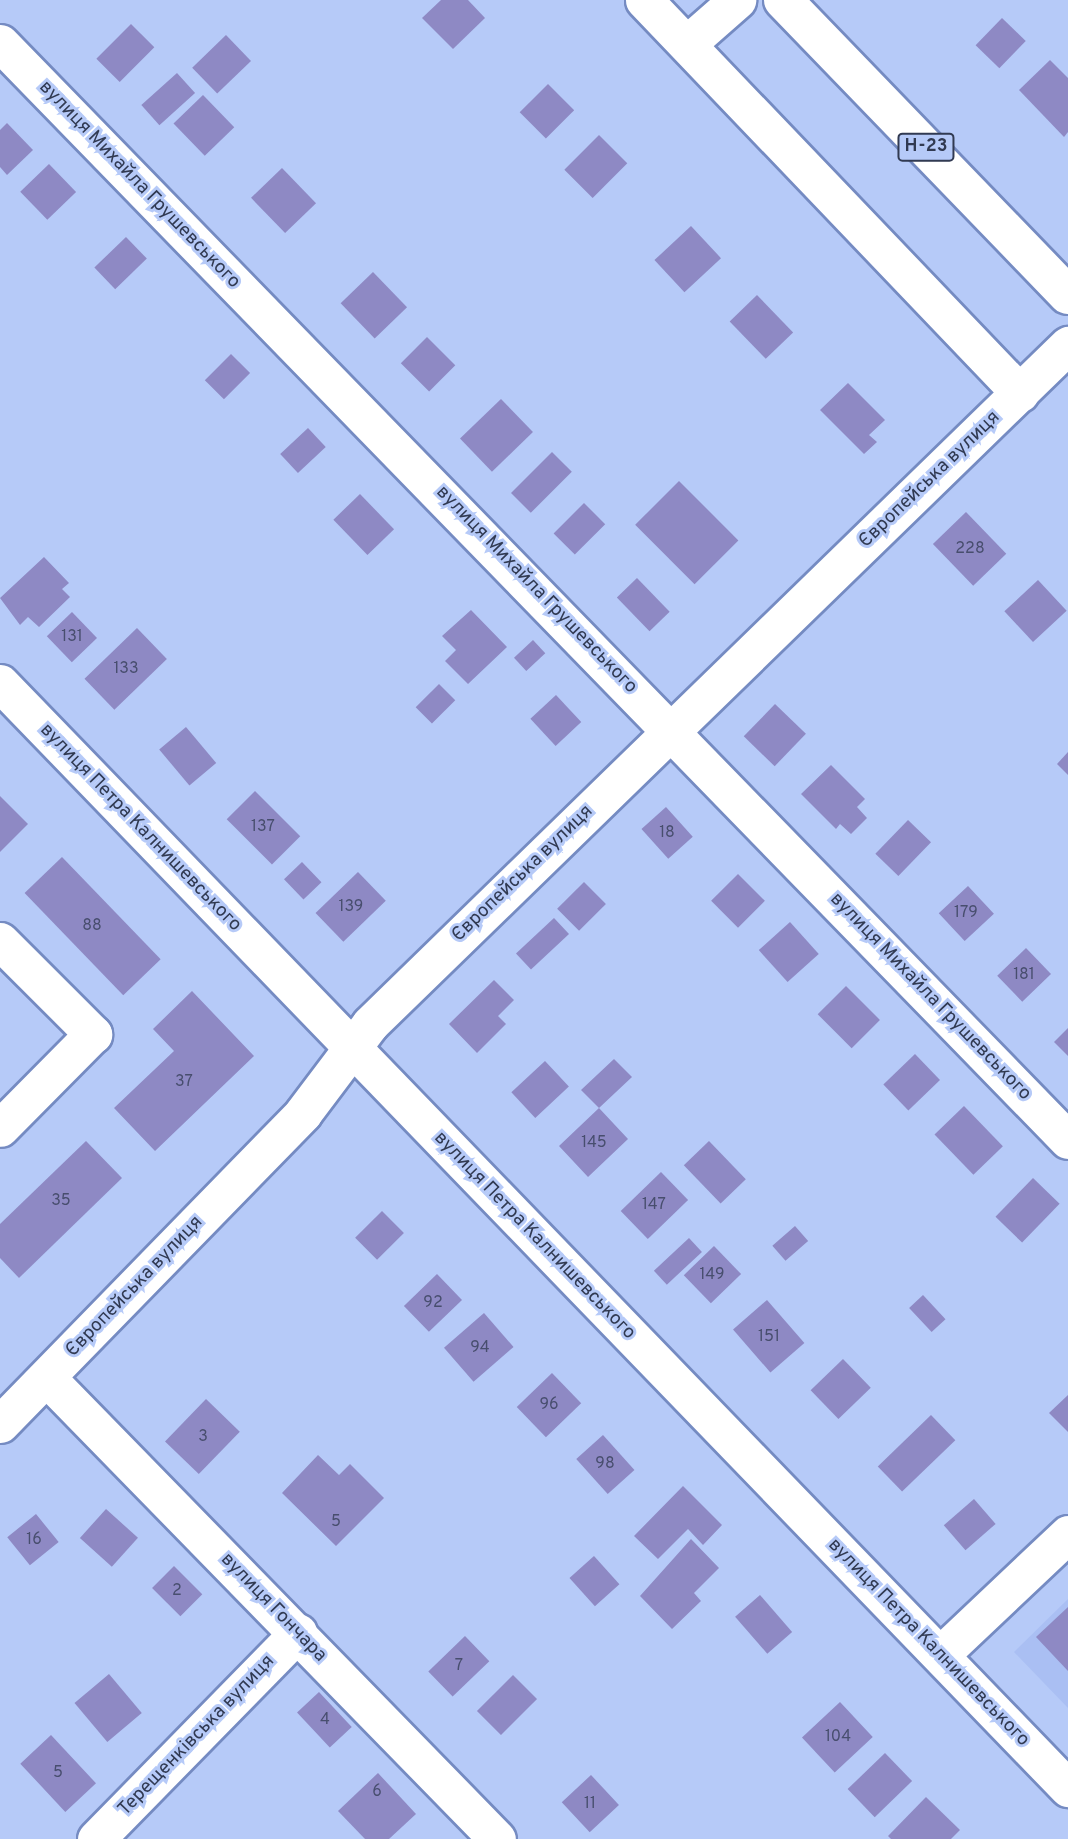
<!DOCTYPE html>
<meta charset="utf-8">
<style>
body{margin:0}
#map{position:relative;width:1068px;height:1839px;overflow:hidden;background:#b6caf8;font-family:Overpass,sans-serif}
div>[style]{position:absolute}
.built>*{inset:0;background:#aabff3}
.building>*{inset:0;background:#8e89c4;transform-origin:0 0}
.roads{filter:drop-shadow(2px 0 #758bc2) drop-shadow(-2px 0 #758bc2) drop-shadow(0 2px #758bc2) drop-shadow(0 -2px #758bc2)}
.minor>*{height:37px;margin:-18.5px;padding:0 18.5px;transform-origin:18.5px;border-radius:18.5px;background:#fff}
.major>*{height:38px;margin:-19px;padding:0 19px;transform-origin:19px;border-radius:19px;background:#fff}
span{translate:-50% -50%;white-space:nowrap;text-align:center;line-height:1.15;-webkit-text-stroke:6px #b6caf8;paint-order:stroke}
.number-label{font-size:16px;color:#484e6e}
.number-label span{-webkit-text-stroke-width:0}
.shield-label span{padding:2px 5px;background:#b6caf8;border:2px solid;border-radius:5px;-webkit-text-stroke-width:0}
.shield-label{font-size:18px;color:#313a52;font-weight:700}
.street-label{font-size:19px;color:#313a52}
</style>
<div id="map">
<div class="built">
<i style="clip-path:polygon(1068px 1599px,1068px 1708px,1014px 1652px)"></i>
</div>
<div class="building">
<i style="clip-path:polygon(441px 0,468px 0,485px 18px,453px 49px,422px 18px)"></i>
<i style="left:1002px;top:18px;width:33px;height:38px;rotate:44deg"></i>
<i style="left:131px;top:24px;width:33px;height:49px;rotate:45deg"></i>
<i style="left:226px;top:35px;width:36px;height:47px;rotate:46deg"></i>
<i style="clip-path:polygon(1050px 60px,1068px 78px,1068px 132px,1064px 137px,1019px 90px)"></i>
<i style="left:177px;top:73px;width:27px;height:48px;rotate:48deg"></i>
<i style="left:548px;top:84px;width:37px;height:40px;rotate:45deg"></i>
<i style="left:203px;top:95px;width:45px;height:41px;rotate:46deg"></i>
<i style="clip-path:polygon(7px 123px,33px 150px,7px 175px,0 167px,0 130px)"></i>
<i style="left:599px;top:135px;width:40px;height:49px;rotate:45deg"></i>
<i style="left:49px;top:164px;width:39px;height:40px;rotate:46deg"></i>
<i style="left:282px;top:168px;width:49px;height:43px;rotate:46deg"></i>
<i style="left:691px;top:226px;width:44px;height:50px;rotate:47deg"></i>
<i style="left:126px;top:237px;width:30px;height:44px;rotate:46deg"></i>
<i style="left:373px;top:272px;width:49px;height:45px;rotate:46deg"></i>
<i style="left:757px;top:295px;width:52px;height:38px;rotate:46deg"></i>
<i style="left:427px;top:337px;width:40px;height:37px;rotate:45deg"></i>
<i style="left:231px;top:354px;width:27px;height:37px;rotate:45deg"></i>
<i style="clip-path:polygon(848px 383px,885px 420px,869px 435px,877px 442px,864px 454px,820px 410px)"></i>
<i style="left:501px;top:399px;width:46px;height:57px;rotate:46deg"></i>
<i style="left:308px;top:428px;width:26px;height:38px;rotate:47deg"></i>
<i style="left:552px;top:452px;width:28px;height:58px;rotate:45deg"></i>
<i style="left:679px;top:481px;width:84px;height:62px;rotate:45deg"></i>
<i style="left:360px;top:494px;width:49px;height:37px;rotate:46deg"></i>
<i style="left:584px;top:503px;width:30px;height:43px;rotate:45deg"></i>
<i style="left:966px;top:512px;width:58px;height:46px;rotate:46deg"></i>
<i style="clip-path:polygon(44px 557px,69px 583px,62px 589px,70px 597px,39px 627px,28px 617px,20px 625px,0 598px)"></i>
<i style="left:637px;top:578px;width:47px;height:28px;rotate:46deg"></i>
<i style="left:1038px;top:580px;width:42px;height:46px;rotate:47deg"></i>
<i style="clip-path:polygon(471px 610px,507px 647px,468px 684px,445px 661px,456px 650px,442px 636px)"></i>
<i style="left:72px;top:612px;width:36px;height:35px;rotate:46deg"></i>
<i style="left:137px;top:628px;width:43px;height:73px;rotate:46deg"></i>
<i style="left:533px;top:640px;width:18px;height:26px;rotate:47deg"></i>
<i style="left:439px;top:684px;width:23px;height:33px;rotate:45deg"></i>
<i style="left:556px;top:695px;width:37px;height:35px;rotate:47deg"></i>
<i style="left:775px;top:704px;width:43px;height:45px;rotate:44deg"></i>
<i style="left:186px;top:727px;width:47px;height:35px;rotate:50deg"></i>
<i style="clip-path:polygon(1068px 752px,1068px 775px,1057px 764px)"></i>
<i style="clip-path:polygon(831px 765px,865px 799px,857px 807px,867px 818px,851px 834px,840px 824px,836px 829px,801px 794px)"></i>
<i style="left:255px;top:791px;width:64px;height:40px;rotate:45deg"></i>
<i style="clip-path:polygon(0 796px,28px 824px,0 852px)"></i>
<i style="left:666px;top:807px;width:40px;height:33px;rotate:48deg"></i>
<i style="left:908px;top:820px;width:32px;height:47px;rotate:44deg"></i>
<i style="left:62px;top:857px;width:142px;height:52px;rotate:46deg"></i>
<i style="left:302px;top:862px;width:28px;height:25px;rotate:46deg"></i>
<i style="left:358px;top:872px;width:40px;height:59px;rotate:46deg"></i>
<i style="left:738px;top:874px;width:38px;height:38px;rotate:45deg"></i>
<i style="left:584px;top:882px;width:31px;height:38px;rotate:45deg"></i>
<i style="left:968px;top:886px;width:38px;height:40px;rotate:47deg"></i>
<i style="left:554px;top:918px;width:22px;height:52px;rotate:47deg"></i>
<i style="left:790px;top:922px;width:43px;height:42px;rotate:48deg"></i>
<i style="left:1026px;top:948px;width:36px;height:40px;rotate:46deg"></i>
<i style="clip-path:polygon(494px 980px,514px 1000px,498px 1016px,506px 1024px,477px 1053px,449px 1024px)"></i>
<i style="left:846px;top:986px;width:48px;height:40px;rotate:45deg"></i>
<i style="clip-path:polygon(192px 991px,254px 1056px,155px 1151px,114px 1108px,174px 1051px,153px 1029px)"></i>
<i style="clip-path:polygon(1068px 1028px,1068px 1056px,1054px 1042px)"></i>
<i style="left:915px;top:1054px;width:36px;height:44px;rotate:46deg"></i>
<i style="clip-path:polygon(614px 1059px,632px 1077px,599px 1108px,628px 1139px,588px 1177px,559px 1146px,599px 1108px,581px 1090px)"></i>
<i style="left:545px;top:1061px;width:35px;height:46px;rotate:47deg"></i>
<i style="left:964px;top:1106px;width:56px;height:41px;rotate:46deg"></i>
<i style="clip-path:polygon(86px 1141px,122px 1178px,19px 1278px,0 1258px,0 1224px)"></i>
<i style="left:709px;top:1141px;width:53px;height:35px;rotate:46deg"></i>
<i style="left:661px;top:1172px;width:39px;height:56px;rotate:46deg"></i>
<i style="left:1033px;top:1178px;width:37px;height:54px;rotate:44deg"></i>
<i style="left:382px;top:1211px;width:31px;height:38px;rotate:45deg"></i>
<i style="left:795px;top:1226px;width:20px;height:30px;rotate:49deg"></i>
<i style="left:689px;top:1238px;width:19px;height:48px;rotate:47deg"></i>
<i style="left:714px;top:1246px;width:39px;height:42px;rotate:46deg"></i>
<i style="left:437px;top:1274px;width:36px;height:46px;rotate:46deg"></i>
<i style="left:923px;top:1295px;width:33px;height:19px;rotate:47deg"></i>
<i style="left:767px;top:1300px;width:57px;height:45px;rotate:49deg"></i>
<i style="left:484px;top:1313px;width:45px;height:53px;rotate:49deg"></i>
<i style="left:843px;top:1359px;width:40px;height:45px;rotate:46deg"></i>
<i style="left:552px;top:1373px;width:42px;height:49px;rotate:46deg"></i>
<i style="clip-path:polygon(1068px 1395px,1068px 1432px,1049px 1413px)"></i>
<i style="left:206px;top:1399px;width:47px;height:59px;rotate:44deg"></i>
<i style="left:931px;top:1415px;width:35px;height:74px;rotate:46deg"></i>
<i style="left:603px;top:1435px;width:47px;height:36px;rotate:48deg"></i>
<i style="clip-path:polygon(318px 1455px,339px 1475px,350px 1464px,384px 1498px,336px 1546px,282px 1493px)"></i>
<i style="clip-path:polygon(683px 1486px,722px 1525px,703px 1545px,688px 1529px,658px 1559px,634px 1536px)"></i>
<i style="left:974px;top:1499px;width:33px;height:40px;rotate:49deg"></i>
<i style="left:106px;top:1509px;width:43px;height:39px;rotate:42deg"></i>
<i style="left:36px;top:1514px;width:36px;height:37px;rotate:51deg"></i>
<i style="clip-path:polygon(691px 1539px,719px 1568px,694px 1593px,701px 1601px,672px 1629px,640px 1596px)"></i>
<i style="left:594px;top:1556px;width:38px;height:33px;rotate:48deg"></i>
<i style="left:174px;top:1566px;width:40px;height:31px;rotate:45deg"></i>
<i style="left:760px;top:1595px;width:49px;height:33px;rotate:49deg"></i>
<i style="clip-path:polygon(1068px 1607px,1068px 1671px,1036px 1637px)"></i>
<i style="left:465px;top:1636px;width:35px;height:51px;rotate:46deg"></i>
<i style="left:109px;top:1674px;width:51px;height:45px;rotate:50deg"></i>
<i style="left:513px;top:1675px;width:34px;height:51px;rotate:45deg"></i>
<i style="left:319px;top:1692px;width:48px;height:30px;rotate:47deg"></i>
<i style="left:840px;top:1702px;width:48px;height:52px;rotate:47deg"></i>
<i style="left:51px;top:1735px;width:66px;height:42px;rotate:47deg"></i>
<i style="left:885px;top:1753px;width:39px;height:52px;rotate:46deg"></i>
<i style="clip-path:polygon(378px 1773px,416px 1814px,389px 1839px,365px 1839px,338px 1811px)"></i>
<i style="left:591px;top:1775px;width:41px;height:40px;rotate:47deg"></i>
<i style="clip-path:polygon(926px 1797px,960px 1830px,951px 1839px,891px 1839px,888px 1836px)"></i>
</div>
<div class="roads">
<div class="minor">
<i style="left:644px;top:0;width:544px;rotate:46.27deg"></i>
<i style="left:0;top:43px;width:1531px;rotate:45.77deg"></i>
<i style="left:687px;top:44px;width:67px;rotate:-41.3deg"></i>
<i style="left:0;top:683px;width:1537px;rotate:45.98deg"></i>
<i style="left:0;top:941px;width:132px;rotate:45deg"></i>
<i style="left:93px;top:1034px;width:132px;rotate:134.7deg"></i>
<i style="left:47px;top:1378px;width:644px;rotate:45.69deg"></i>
<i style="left:0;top:1424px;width:434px;rotate:-45.7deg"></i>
<i style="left:303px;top:1113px;width:111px;rotate:-53deg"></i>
<i style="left:370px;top:1024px;width:974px;rotate:-44.21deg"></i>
<i style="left:940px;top:1655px;width:176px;rotate:-43.4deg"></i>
<i style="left:96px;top:1839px;width:289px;rotate:-45.6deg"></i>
</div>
<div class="major">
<i style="left:783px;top:0;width:410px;rotate:46deg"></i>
</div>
</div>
<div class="number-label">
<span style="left:970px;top:549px">228</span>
<span style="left:72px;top:637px">131</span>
<span style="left:126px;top:669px">133</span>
<span style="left:263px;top:827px">137</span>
<span style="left:667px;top:833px">18</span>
<span style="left:351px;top:907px">139</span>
<span style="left:966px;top:913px">179</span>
<span style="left:92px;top:926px">88</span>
<span style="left:1024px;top:975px">181</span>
<span style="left:184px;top:1082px">37</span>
<span style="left:594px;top:1143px">145</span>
<span style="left:61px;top:1201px">35</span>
<span style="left:654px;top:1205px">147</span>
<span style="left:712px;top:1275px">149</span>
<span style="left:433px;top:1303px">92</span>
<span style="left:769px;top:1337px">151</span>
<span style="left:480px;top:1348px">94</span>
<span style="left:549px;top:1405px">96</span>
<span style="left:203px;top:1437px">3</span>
<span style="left:605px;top:1464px">98</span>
<span style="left:336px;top:1522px">5</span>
<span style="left:34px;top:1540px">16</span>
<span style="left:177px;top:1591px">2</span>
<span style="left:459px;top:1666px">7</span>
<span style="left:325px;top:1720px">4</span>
<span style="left:838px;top:1737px">104</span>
<span style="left:58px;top:1773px">5</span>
<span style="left:377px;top:1792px">6</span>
<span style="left:590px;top:1804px">11</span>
</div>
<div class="shield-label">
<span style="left:926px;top:147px">Н-23</span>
</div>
<div class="street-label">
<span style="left:139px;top:185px;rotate:46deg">вулиця Михайла Грушевського</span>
<span style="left:930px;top:480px;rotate:-44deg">Європейська вулиця</span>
<span style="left:536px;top:590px;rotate:46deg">вулиця Михайла Грушевського</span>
<span style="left:140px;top:828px;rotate:46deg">вулиця Петра Калнишевського</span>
<span style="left:523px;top:874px;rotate:-44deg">Європейська вулиця</span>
<span style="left:930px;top:997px;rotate:46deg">вулиця Михайла Грушевського</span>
<span style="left:534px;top:1236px;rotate:46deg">вулиця Петра Калнишевського</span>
<span style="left:135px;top:1287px;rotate:-46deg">Європейська вулиця</span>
<span style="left:273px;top:1608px;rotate:46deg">вулиця Гончара</span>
<span style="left:928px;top:1643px;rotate:46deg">вулиця Петра Калнишевського</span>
<span style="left:197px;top:1736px;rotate:-46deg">Терещенківська вулиця</span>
</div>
</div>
